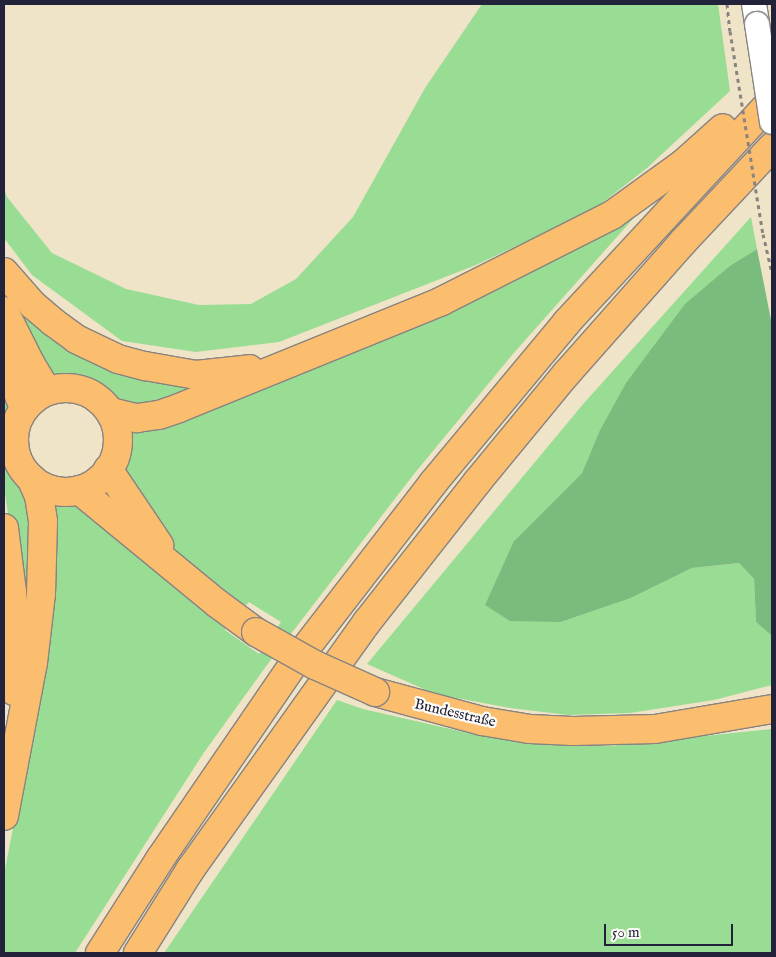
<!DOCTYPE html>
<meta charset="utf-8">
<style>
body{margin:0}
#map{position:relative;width:776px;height:957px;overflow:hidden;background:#efe4c7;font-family:"IM FELL English",serif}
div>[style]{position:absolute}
.green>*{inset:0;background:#99dd95}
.forest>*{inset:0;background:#7abc7e}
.path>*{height:3px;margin-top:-1.5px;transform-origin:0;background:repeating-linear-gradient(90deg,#888381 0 4px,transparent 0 8px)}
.roads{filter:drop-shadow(1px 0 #888381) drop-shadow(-1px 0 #888381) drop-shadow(0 1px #888381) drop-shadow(0 -1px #888381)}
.minor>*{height:24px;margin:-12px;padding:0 12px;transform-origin:12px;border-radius:12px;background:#fff}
.major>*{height:28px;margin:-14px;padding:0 14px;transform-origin:14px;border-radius:14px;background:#fbbd6e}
.major>.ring{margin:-14px;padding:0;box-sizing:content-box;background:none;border:28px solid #fbbd6e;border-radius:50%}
.highway>*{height:28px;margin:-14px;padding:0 14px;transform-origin:14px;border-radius:14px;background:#fbbd6e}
.path-bridge>*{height:3px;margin-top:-1.5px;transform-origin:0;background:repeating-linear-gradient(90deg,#888381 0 4px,transparent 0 8px)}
.bridges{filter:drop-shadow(1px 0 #888381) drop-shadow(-1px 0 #888381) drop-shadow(0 1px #888381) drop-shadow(0 -1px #888381)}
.minor-bridge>*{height:24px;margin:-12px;padding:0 12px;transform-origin:12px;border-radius:12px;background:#fff}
.major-bridge>*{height:28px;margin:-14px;padding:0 14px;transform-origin:14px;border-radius:14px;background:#fbbd6e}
span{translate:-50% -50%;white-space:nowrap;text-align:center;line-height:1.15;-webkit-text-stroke:4.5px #fdfcf7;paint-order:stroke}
.street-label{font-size:15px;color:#22223b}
.frame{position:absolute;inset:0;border:5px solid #22223b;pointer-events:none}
.scale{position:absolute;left:604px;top:924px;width:129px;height:22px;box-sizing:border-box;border:2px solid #22223b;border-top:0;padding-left:6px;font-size:15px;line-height:18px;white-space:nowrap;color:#22223b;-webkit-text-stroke:4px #fdfcf7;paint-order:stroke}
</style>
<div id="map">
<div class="green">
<i style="clip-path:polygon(482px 4px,718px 4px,730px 91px,647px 168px,593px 210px,476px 265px,279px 342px,196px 352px,122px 341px,32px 275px,4px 238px,4px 188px,7px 197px,52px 253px,126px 289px,199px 305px,251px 304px,296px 279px,353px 217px,425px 88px)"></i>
<i style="clip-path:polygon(647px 203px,512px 355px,414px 474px,267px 665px,203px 754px,75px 953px,4px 953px,4px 874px,16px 813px,52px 503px,59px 498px,83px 505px,175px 587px,226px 627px,225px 630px,259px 654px,281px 622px,249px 602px,242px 609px,178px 554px,135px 508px,121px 468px,127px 429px,285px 379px,384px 339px,459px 303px)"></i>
<i style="clip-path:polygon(751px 217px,757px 249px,731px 265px,599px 432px,582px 473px,514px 541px,561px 622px,631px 598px,692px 568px,739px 563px,754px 579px,756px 622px,772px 636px,772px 685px,714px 700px,630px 713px,568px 715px,510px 708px,435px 694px,367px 664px,584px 403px)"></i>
<i style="clip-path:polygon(4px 286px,27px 308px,212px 381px,148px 409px,116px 402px,100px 387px,90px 383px,59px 376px,48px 371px,14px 315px,4px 295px)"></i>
<i style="clip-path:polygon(4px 362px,17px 395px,6px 433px,8px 453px,12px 465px,23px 481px,33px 514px,27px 650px,4px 486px)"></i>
<i style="clip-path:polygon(337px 700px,363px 709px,481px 736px,609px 746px,772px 729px,772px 953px,164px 953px)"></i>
</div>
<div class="forest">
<i style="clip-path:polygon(757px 249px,772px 325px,772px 636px,756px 622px,754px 579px,739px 563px,692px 568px,631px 598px,561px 622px,510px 621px,485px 605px,514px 541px,582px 473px,599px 432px,626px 383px,685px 304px,731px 265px)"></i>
</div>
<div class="path">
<i style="left:727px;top:4px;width:27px;rotate:84deg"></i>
<i style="left:763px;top:234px;width:40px;rotate:77deg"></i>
</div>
<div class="roads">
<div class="minor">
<i style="left:754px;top:4px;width:20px;rotate:81deg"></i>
</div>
<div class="major">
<i class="ring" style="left:14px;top:388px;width:76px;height:76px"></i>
<i style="left:108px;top:469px;width:92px;rotate:56.1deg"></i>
<i style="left:79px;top:490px;width:180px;rotate:39.4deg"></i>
<i style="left:218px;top:604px;width:47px;rotate:36.4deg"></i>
<i style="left:375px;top:692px;width:111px;rotate:15.2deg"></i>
<i style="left:482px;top:721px;width:49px;rotate:9.5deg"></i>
<i style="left:530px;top:729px;width:43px;rotate:2.7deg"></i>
<i style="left:573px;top:731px;width:82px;rotate:-1.4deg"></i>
<i style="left:655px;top:729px;width:119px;rotate:-9.7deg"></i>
</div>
<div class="highway">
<i style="left:4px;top:272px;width:44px;rotate:48.7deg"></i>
<i style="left:33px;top:305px;width:26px;rotate:40deg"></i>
<i style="left:53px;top:322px;width:29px;rotate:36deg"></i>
<i style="left:76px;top:339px;width:47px;rotate:25.5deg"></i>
<i style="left:118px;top:359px;width:28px;rotate:15deg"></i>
<i style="left:145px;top:366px;width:52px;rotate:10deg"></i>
<i style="left:196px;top:375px;width:54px;rotate:-6.3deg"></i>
<i style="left:4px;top:311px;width:58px;rotate:63.4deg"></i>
<i style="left:30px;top:363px;width:33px;rotate:59deg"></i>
<i style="left:4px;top:358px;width:54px;rotate:68.2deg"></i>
<i style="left:110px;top:412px;width:28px;rotate:13deg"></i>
<i style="left:137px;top:418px;width:22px;rotate:-8deg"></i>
<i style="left:159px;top:415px;width:21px;rotate:-19deg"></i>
<i style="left:179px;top:408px;width:284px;rotate:-22.1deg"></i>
<i style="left:442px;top:301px;width:191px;rotate:-26.8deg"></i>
<i style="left:612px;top:215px;width:89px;rotate:-35.8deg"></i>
<i style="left:684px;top:163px;width:52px;rotate:-41.9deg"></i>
<i style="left:4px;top:528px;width:64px;rotate:82.9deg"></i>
<i style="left:12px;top:592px;width:57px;rotate:87deg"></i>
<i style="left:15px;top:649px;width:42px;rotate:91.4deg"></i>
<i style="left:4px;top:816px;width:156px;rotate:-79.3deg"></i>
<i style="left:33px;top:663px;width:69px;rotate:-83.4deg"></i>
<i style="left:41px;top:594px;width:73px;rotate:-88.4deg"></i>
<i style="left:43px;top:521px;width:25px;rotate:-99deg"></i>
<i style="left:39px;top:496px;width:20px;rotate:-114deg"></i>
<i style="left:100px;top:953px;width:112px;rotate:-57.4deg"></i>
<i style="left:160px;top:859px;width:237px;rotate:-55.6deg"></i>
<i style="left:294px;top:663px;width:227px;rotate:-52.3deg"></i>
<i style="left:433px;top:483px;width:209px;rotate:-50.2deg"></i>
<i style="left:567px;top:322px;width:301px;rotate:-47.2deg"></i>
<i style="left:138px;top:953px;width:98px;rotate:-57.9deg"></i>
<i style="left:190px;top:870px;width:305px;rotate:-54.5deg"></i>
<i style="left:367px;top:622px;width:178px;rotate:-51.8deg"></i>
<i style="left:477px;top:482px;width:141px;rotate:-50.5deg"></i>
<i style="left:567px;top:373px;width:174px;rotate:-48.5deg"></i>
<i style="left:682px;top:243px;width:132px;rotate:-46.8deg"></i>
</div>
</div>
<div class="path-bridge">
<i style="left:730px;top:31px;width:206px;rotate:80.8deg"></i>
</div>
<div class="bridges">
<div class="minor-bridge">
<i style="left:757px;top:24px;width:99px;rotate:81.3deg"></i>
</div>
<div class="major-bridge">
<i style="left:256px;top:632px;width:68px;rotate:29.2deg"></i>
<i style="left:315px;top:665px;width:66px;rotate:24.2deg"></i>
</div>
</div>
<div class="street-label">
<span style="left:455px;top:713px;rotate:13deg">Bundesstraße</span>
</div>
<div class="frame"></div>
<div class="scale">50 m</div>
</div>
